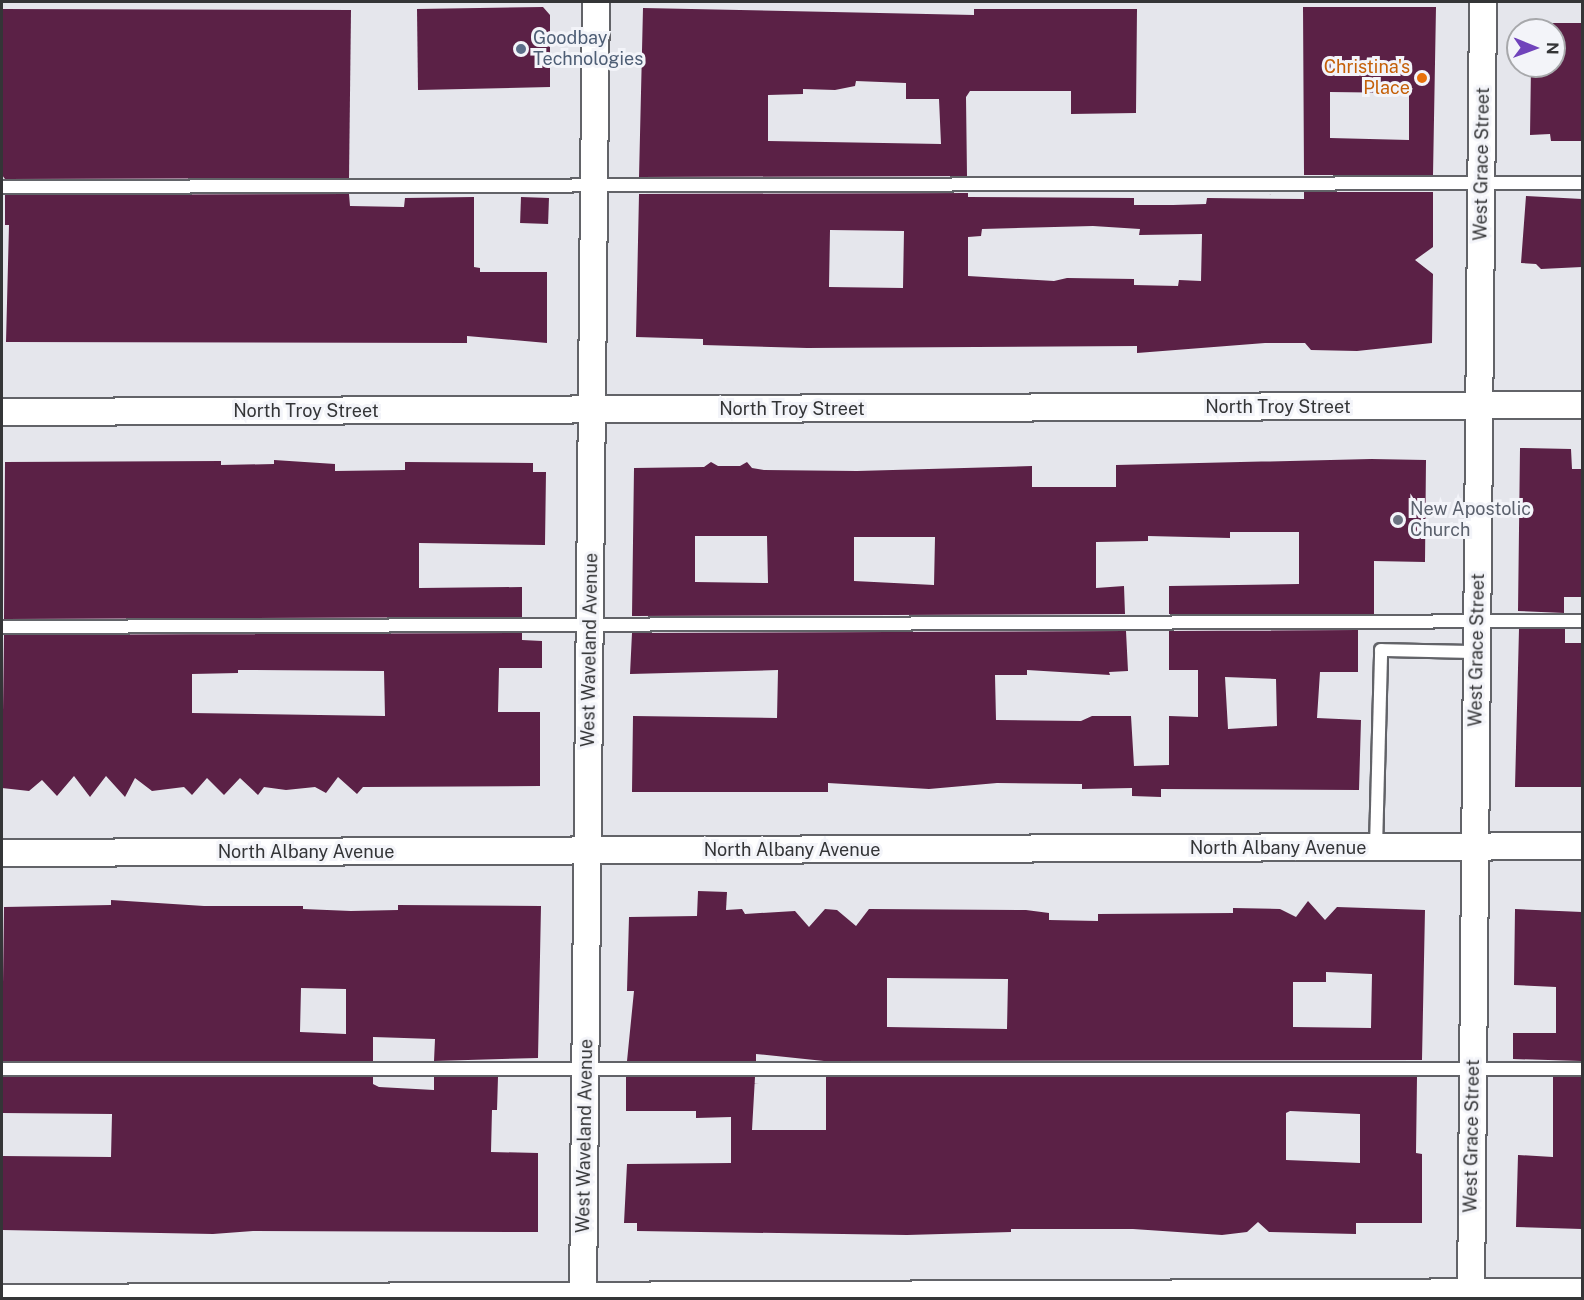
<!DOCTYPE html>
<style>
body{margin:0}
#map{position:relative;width:1584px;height:1300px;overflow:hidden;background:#e5e6ec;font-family:"Public Sans",sans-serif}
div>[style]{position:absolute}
.building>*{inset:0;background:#5b2146;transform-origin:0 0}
.roads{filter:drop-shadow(2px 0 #626368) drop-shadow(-2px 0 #626368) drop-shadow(0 2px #626368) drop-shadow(0 -2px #626368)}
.service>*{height:12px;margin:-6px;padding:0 6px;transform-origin:6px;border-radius:6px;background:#fff}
.minor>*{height:26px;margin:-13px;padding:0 13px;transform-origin:13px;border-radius:13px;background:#fff}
.dots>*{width:16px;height:16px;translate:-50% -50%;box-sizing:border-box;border:3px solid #f3f4f9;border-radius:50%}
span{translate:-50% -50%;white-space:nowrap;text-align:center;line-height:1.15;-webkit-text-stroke:6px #f3f4f9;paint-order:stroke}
.service-label{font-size:18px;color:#4e5e75}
.left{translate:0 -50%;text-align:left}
.food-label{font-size:18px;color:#c56008}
.right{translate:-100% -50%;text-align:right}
.street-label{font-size:18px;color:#343537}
.worship-label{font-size:18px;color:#5b616d}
.frame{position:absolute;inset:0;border:3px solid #343537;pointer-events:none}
.north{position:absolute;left:1506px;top:18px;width:60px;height:60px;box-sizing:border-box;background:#f3f4f9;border:2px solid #a7a8ab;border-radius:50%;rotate:91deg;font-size:16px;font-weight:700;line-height:24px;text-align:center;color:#343537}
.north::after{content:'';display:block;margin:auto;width:21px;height:27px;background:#7043bb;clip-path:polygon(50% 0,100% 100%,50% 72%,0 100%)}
</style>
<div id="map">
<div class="building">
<i style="clip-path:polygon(543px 7px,550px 15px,550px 87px,418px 90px,417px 9px)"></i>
<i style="clip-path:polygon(evenodd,1303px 7px,1436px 7px,1433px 175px,1304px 175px,1303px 7px,1330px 92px,1409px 93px,1409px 140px,1330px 138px,1330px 92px)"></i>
<i style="clip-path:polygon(evenodd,643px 8px,974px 15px,974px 9px,1137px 9px,1136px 113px,1071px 114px,1071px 91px,970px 91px,966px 97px,967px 176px,639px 177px,643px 8px,856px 81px,906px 83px,906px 99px,939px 99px,941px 144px,768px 141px,768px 95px,803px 94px,803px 89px,835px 90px,855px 86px,856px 81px)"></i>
<i style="clip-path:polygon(2px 9px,351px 10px,349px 178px,5px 179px,2px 175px)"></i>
<i style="clip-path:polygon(1531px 23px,1582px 23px,1582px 141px,1551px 141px,1550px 134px,1530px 135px,1531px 66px,1554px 66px,1554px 30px,1531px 30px)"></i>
<i style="clip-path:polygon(evenodd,1304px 192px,1433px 192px,1433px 247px,1415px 260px,1433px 274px,1432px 343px,1357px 351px,1311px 350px,1305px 343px,1265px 343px,1137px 353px,1137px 346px,807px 348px,703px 345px,703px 339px,636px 337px,639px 194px,968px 193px,968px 197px,1134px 198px,1134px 205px,1173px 205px,1206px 204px,1207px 198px,1304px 199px,1304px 192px,1093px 226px,1140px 229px,1139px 235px,1202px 234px,1201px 281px,1179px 280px,1178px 286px,1134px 285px,1134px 279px,1067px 278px,1054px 281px,968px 276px,968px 237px,981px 236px,982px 229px,1093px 226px,1304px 192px,830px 230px,904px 231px,903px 288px,829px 287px,830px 230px)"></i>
<i style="clip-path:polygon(349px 194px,350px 206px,404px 207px,405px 198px,474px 197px,474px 267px,480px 268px,480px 272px,547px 272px,547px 343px,467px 336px,467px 343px,6px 342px,9px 225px,5px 225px,5px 195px)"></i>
<i style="clip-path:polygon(1526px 196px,1582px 199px,1582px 267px,1541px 269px,1536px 264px,1521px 263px)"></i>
<i style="left:521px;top:197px;width:28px;height:26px;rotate:2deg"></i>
<i style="clip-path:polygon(1520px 448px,1571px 449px,1572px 469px,1582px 469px,1581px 597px,1564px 597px,1564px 613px,1518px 611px)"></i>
<i style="clip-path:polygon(evenodd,1371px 459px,1426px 460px,1425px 562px,1374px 561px,1374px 614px,1169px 614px,1169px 586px,1299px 584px,1299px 532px,1230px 532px,1230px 538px,1148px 536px,1148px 541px,1096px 542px,1096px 588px,1124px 586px,1125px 614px,632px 616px,634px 468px,704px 467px,711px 462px,718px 466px,740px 466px,747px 462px,752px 468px,764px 470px,857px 471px,1032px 466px,1032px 487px,1116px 487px,1116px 465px,1371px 459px,695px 536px,767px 536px,768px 583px,695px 582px,695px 536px,1371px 459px,854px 537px,935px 537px,934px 585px,854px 581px,854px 537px)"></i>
<i style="clip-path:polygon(274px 460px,335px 464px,335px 471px,405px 470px,405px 462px,533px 463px,533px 472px,546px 472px,545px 545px,419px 543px,419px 588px,522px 587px,522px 617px,4px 619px,5px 462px,221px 461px,221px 465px,274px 464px)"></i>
<i style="clip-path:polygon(1519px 629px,1565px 629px,1565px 643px,1582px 643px,1582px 787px,1515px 787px)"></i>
<i style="clip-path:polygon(evenodd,1358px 630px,1358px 672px,1320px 672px,1317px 718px,1361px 720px,1359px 790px,1161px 789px,1161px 797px,1132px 796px,1132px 788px,1082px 789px,1082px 784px,997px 783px,929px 789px,828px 783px,828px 792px,632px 792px,633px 716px,777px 718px,778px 670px,630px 674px,632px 633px,1126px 631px,1128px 671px,1109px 672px,1110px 675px,1027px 670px,1027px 675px,995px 675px,996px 720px,1081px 721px,1092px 716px,1131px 716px,1134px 766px,1169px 765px,1169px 716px,1198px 717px,1198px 670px,1169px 670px,1169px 631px,1358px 630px,1225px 677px,1276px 679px,1277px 726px,1228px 729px,1225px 677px)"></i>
<i style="clip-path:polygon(evenodd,522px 633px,522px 640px,542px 641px,542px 668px,499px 668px,498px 712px,540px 712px,540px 786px,363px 787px,357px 794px,338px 777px,326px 793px,315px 787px,286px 790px,264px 787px,258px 795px,240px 778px,224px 795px,207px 778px,192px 795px,184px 787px,152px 791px,135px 778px,125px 797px,106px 776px,90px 797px,74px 776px,57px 796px,42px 780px,29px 791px,2px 788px,4px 635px,522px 633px,238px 670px,384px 671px,385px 716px,192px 713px,192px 674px,238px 673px,238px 670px)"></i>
<i style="clip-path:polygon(evenodd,698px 891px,727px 892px,726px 910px,742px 909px,745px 914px,795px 911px,809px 927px,825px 909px,837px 910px,856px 926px,869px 909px,1026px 910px,1049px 913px,1049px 920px,1098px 921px,1098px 914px,1233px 913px,1233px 908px,1280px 909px,1296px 917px,1308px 901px,1325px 920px,1337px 907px,1425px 910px,1422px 1060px,824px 1061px,756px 1054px,756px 1061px,627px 1061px,634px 991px,627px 991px,629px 917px,697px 916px,698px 891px,1326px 972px,1372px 974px,1371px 1028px,1293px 1027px,1293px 982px,1326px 982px,1326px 972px,698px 891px,887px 978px,1008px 979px,1007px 1029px,887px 1027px,887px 978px)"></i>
<i style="clip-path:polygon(evenodd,111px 900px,204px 906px,303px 906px,303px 909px,351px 911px,398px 910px,398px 905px,541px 906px,538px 1058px,434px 1061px,435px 1039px,373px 1037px,373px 1061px,2px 1061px,4px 907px,111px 905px,111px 900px,301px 988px,346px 989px,346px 1034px,300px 1032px,301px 988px)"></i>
<i style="clip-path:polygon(1515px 909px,1582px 912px,1581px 1061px,1513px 1059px,1513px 1033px,1556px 1033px,1556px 987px,1514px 985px)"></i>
<i style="clip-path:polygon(2px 1077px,373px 1077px,373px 1084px,379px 1087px,434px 1090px,434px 1077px,498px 1077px,497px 1110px,492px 1110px,491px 1152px,538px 1153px,538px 1232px,253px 1231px,213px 1234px,2px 1230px,2px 1156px,111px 1157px,112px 1114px,2px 1113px)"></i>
<i style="clip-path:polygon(evenodd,626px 1077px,755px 1077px,752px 1130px,826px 1130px,826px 1077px,1417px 1077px,1416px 1153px,1422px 1154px,1422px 1223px,1356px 1223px,1356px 1234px,1269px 1232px,1258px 1222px,1247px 1232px,1222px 1235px,1133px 1229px,1011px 1229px,1011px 1232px,907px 1235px,637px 1231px,637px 1223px,624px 1223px,627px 1164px,731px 1163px,731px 1117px,696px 1118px,696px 1111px,626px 1111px,626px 1077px,1290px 1111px,1360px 1114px,1360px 1163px,1286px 1160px,1286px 1113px,1290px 1111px)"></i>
<i style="clip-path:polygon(1553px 1077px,1581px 1077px,1582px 1229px,1516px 1227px,1518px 1155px,1553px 1157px)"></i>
</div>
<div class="roads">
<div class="service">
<i style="left:2px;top:187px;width:1580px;rotate:-0.15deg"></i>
<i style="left:2px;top:627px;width:1580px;rotate:-0.22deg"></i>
<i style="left:1376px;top:847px;width:197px;rotate:-88.5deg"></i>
<i style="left:1381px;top:650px;width:96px;rotate:1.2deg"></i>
<i style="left:2px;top:1069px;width:1580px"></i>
</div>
<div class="minor">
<i style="left:2px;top:412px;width:1580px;rotate:-0.25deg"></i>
<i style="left:2px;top:853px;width:1580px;rotate:-0.25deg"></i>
<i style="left:2px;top:1298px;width:1580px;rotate:-0.22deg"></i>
<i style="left:583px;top:1298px;width:1296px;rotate:-89.43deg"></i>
<i style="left:1471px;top:1298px;width:1296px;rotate:-89.47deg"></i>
</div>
</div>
<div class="dots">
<i style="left:521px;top:49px;background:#5c6f8a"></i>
<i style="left:1422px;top:78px;background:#e8710a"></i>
<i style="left:1398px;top:520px;background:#6b7280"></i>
</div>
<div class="service-label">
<span class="left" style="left:533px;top:49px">Goodbay<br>Technologies</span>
</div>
<div class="food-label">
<span class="right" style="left:1410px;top:78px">Christina's<br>Place</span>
</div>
<div class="street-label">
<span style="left:1482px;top:164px;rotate:-89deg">West Grace Street</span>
<span style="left:1278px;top:407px">North Troy Street</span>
<span style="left:792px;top:409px">North Troy Street</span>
<span style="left:306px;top:411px">North Troy Street</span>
<span style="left:590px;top:650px;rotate:-89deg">West Waveland Avenue</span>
<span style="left:1477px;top:650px;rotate:-89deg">West Grace Street</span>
<span style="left:1278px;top:848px">North Albany Avenue</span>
<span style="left:792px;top:850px">North Albany Avenue</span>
<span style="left:306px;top:852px">North Albany Avenue</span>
<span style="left:585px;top:1136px;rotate:-89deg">West Waveland Avenue</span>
<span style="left:1472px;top:1136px;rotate:-89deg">West Grace Street</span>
</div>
<div class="worship-label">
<span class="left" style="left:1410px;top:520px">New Apostolic<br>Church</span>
</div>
<div class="frame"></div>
<div class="north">N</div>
</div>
